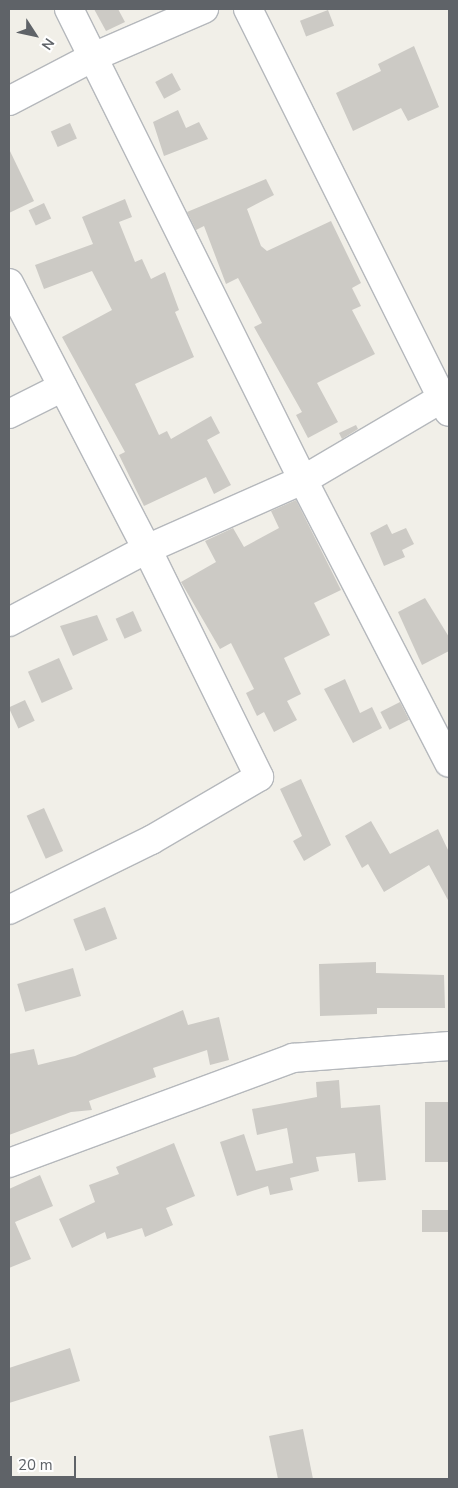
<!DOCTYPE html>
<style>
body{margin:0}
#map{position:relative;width:458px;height:1488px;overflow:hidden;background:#f1efe8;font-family:"Nunito Sans",sans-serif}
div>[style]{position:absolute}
.building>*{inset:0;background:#cccac5;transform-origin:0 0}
.roads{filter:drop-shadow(1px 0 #b5b8bc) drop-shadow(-1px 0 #b5b8bc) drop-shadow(0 1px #b5b8bc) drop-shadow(0 -1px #b5b8bc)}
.minor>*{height:28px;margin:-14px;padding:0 14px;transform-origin:14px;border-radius:14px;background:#fff}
span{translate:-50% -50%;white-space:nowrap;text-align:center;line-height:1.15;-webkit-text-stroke:4px #fff;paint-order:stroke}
.frame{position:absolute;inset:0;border:10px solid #5f6368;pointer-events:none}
.north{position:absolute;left:10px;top:10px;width:50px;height:50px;-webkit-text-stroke:4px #fff;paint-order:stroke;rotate:125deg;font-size:14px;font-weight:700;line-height:20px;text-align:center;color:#5f6368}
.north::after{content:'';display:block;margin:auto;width:18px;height:22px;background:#5f6368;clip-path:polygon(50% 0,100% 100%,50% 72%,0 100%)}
.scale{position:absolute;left:10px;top:1456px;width:66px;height:22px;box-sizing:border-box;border:2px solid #5f6368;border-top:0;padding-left:6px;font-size:15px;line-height:18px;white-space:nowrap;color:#5f6368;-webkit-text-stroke:4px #fff;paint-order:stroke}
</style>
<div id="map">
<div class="building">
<i style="clip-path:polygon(94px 9px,118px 9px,125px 22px,106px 31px)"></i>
<i style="left:328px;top:10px;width:17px;height:30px;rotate:69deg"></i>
<i style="clip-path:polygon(414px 46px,439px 107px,408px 121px,401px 108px,353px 131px,336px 93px,381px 71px,378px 64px)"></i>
<i style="left:172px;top:73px;width:19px;height:19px;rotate:62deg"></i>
<i style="clip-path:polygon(178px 110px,186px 128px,199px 122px,208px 139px,164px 156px,153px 122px)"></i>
<i style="left:70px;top:123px;width:17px;height:21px;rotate:66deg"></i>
<i style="clip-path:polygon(9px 149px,34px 201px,9px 213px)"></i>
<i style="clip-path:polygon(266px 179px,274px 195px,247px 209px,261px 246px,267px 251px,331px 221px,361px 283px,352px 288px,361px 306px,352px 310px,375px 354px,317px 383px,338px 422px,308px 438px,296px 415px,302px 412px,254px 327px,262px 323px,238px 278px,226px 284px,204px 226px,196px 230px,187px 212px)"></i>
<i style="clip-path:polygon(125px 199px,132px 217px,119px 222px,135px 262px,142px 259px,151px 279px,165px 272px,179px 310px,175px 312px,194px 357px,135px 384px,159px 435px,167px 431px,171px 439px,211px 416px,220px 433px,207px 440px,231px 485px,214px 494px,206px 477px,144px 506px,119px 455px,125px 452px,62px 337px,112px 310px,92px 271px,44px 289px,35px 265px,93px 244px,82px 217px)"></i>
<i style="left:44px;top:203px;width:17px;height:17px;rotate:65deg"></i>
<i style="clip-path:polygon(356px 425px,358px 429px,342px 439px,339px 433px)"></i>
<i style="clip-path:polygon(296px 500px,341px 590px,314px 603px,330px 635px,284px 658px,301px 694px,287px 701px,297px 720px,274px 732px,264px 712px,257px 716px,246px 693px,254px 689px,231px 643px,220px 649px,181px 582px,216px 562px,205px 541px,233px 528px,244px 547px,279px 528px,271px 511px)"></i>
<i style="clip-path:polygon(387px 524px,392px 534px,406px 528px,414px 544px,402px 550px,405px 557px,384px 566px,370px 533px)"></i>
<i style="clip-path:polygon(425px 598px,449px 637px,449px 651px,422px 665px,398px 612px)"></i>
<i style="left:133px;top:611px;width:22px;height:19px;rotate:66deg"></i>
<i style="clip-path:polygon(97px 615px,108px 640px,73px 656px,60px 626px)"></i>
<i style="left:59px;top:658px;width:34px;height:34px;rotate:66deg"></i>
<i style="clip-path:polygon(345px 679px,360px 713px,372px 707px,382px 728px,353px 743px,324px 689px)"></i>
<i style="left:25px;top:700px;width:23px;height:18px;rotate:65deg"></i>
<i style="left:400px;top:702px;width:20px;height:22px;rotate:63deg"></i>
<i style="clip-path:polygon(301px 779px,331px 845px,304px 861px,293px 841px,302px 836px,280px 789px)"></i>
<i style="left:44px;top:808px;width:47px;height:19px;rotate:66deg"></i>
<i style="clip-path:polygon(371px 821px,390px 854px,438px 829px,449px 852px,449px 902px,429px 865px,384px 892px,368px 864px,362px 868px,345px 836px)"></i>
<i style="left:105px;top:907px;width:34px;height:34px;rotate:69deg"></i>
<i style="clip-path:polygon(376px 962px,376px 973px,444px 975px,445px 1008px,377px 1008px,377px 1014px,320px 1016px,319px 964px)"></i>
<i style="left:73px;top:968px;width:29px;height:58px;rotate:74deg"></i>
<i style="clip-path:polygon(183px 1010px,188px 1025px,219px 1017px,229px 1060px,210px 1065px,207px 1050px,153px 1068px,156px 1077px,89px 1101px,92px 1110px,71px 1112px,9px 1135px,9px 1054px,34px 1049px,38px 1065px,75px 1056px)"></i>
<i style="clip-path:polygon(339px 1080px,341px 1108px,380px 1105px,386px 1180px,358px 1182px,355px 1153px,316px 1157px,319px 1171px,290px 1178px,293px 1190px,270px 1195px,268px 1186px,237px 1196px,220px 1142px,244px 1134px,256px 1171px,293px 1163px,287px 1128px,257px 1135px,252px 1109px,317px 1097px,316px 1082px)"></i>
<i style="left:449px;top:1102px;width:60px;height:24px;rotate:90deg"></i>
<i style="clip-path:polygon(174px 1143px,195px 1196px,166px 1208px,173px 1225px,145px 1237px,142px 1228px,107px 1239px,105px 1232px,72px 1248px,59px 1219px,95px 1202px,89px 1185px,119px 1174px,116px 1167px)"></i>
<i style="clip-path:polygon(40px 1175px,53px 1206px,15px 1222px,31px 1259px,9px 1268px,9px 1189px)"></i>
<i style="left:449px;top:1210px;width:22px;height:27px;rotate:90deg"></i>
<i style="clip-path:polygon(70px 1348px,80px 1381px,9px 1403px,9px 1368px)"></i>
<i style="clip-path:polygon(303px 1429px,313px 1479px,278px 1479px,269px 1436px)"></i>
</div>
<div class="roads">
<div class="minor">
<i style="left:69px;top:9px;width:526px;rotate:63.58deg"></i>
<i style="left:303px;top:480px;width:318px;rotate:62.7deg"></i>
<i style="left:248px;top:9px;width:450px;rotate:63.5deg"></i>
<i style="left:9px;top:101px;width:95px;rotate:-27.6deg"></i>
<i style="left:93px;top:57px;width:121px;rotate:-23.4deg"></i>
<i style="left:9px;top:283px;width:300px;rotate:62.6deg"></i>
<i style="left:147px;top:549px;width:254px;rotate:63.8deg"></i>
<i style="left:259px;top:777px;width:125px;rotate:149.7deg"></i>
<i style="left:151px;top:840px;width:158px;rotate:153.8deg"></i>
<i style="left:9px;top:414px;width:60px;rotate:-26.6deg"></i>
<i style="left:9px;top:622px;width:156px;rotate:-27.9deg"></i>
<i style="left:147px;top:549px;width:171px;rotate:-23.9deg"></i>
<i style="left:303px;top:480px;width:169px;rotate:-30.5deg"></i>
<i style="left:9px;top:1163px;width:303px;rotate:-20.3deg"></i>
<i style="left:293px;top:1058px;width:156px;rotate:-4.4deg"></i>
</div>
</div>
<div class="frame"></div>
<div class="north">N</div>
<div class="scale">20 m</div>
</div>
